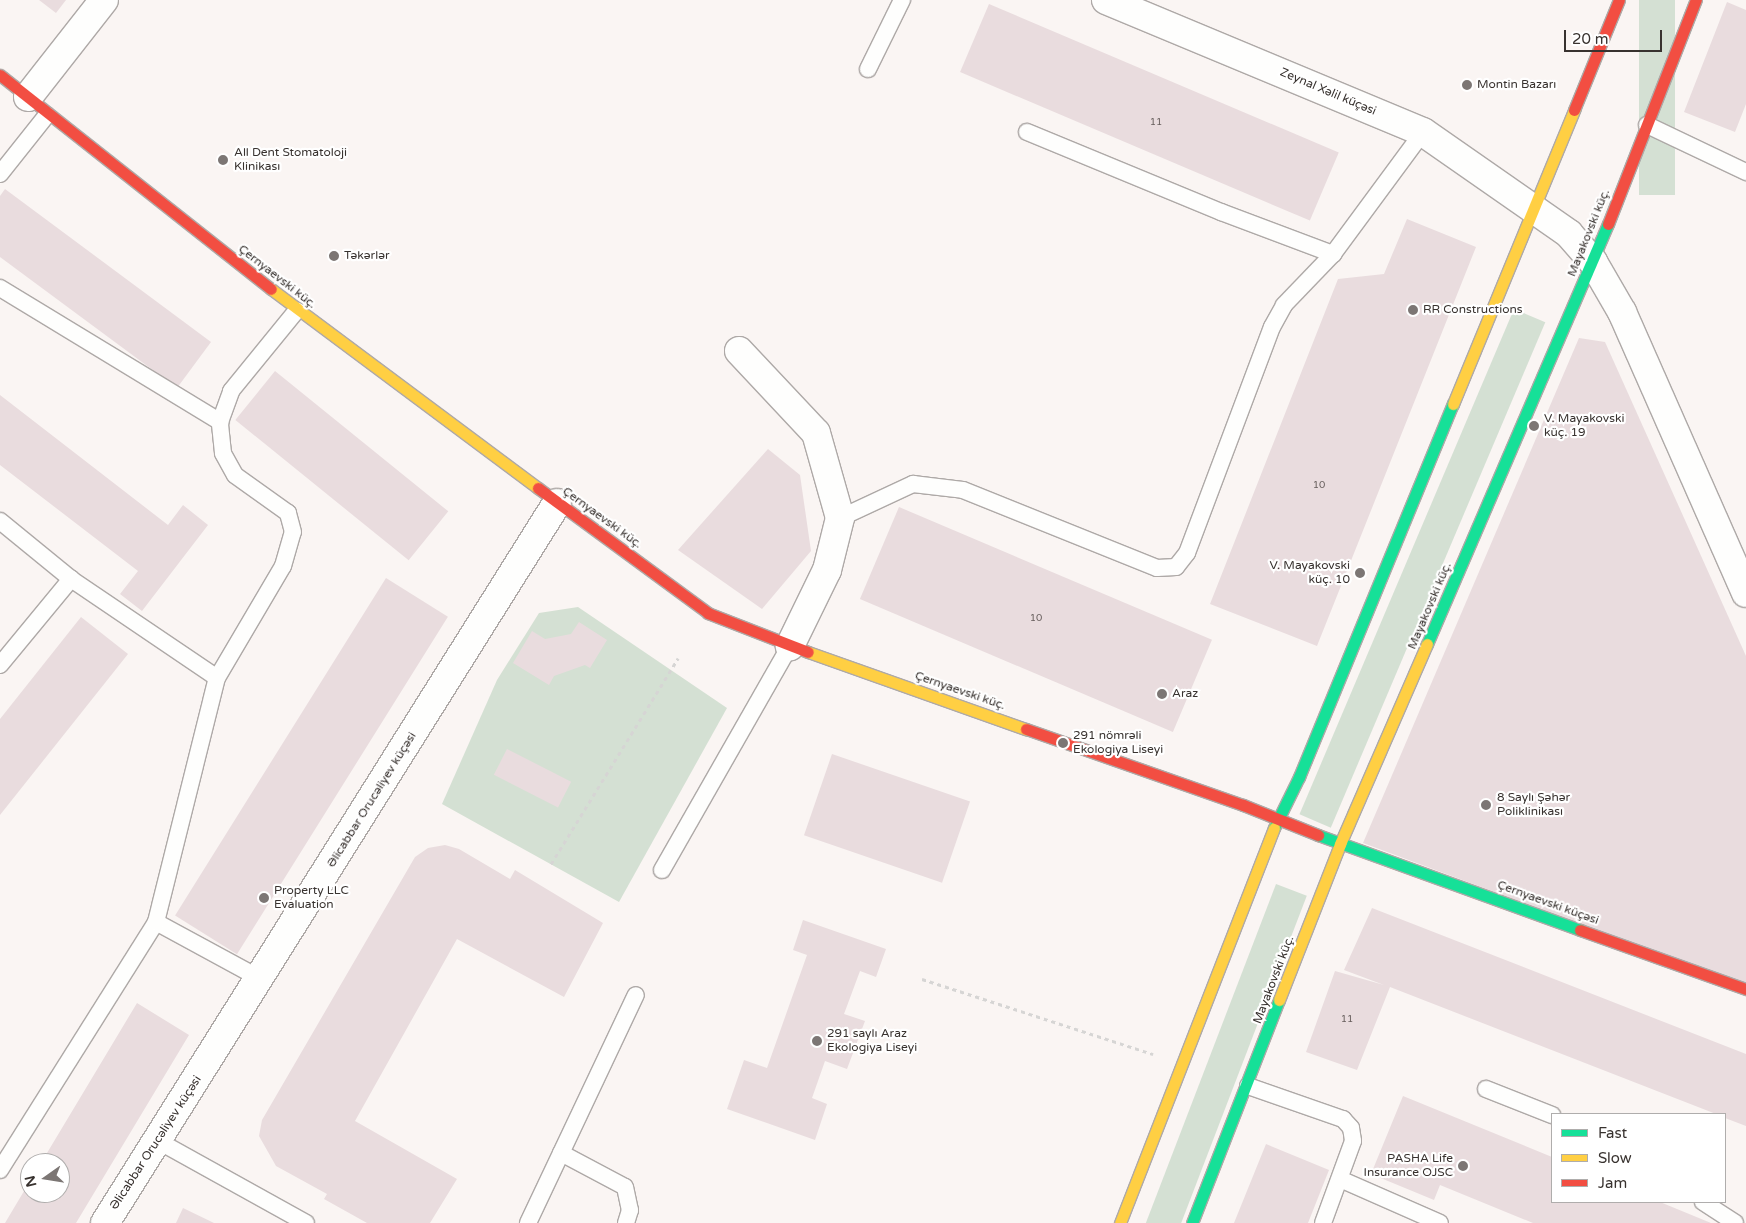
<!DOCTYPE html>
<meta charset="utf-8">
<style>
body{margin:0}
#map{position:relative;width:1746px;height:1223px;overflow:hidden;background:#faf5f3;font-family:"Varela Round",sans-serif}
div>[style]{position:absolute}
.green>*{inset:0;background:#d4e0d3;transform-origin:0 0}
.building>*{inset:0;background:#e9dcde;transform-origin:0 0}
.path>*{height:3px;margin-top:-1.5px;transform-origin:0;background:repeating-linear-gradient(90deg,#d6d5d4 0 4px,transparent 0 8px)}
.roads{filter:drop-shadow(1px 0 #aea9a7) drop-shadow(-1px 0 #aea9a7) drop-shadow(0 1px #aea9a7) drop-shadow(0 -1px #aea9a7)}
.lane>*{height:16px;margin:-8px;padding:0 8px;transform-origin:8px;border-radius:8px;background:#fefefd}
.street>*{height:28px;margin:-14px;padding:0 14px;transform-origin:14px;border-radius:14px;background:#fefefd}
.fast>*{height:11px;margin:-5.5px;padding:0 5.5px;transform-origin:5.5px;border-radius:5.5px;background:#16e098}
.slow>*{height:11px;margin:-5.5px;padding:0 5.5px;transform-origin:5.5px;border-radius:5.5px;background:#ffcf43}
.jam>*{height:11px;margin:-5.5px;padding:0 5.5px;transform-origin:5.5px;border-radius:5.5px;background:#f24e42}
.dots>*{width:14px;height:14px;translate:-50% -50%;box-sizing:border-box;border:2px solid #fff;border-radius:50%}
span{translate:-50% -50%;white-space:nowrap;text-align:center;line-height:1.15;-webkit-text-stroke:4.5px #fff;paint-order:stroke}
.number-label{font-size:10px;color:#665e5c}
.number-label span{-webkit-text-stroke-width:0}
.poi-label{font-size:12px;color:#38322f}
.left{translate:0 -50%;text-align:left}
.right{translate:-100% -50%;text-align:right}
.street-label{font-size:12px;color:#38322f}
.legend{position:absolute;left:1551px;top:1113px;width:175px;height:90px;box-sizing:border-box;background:#fff;border:1px solid #afadac;margin:0;padding:6px 9px;list-style:none;font-size:15px;color:#38322f}
.legend li{display:flex;align-items:center;gap:10px;height:25px}
.legend b{width:25px;border:1px solid #afadac}
.north{position:absolute;left:20px;top:1153px;width:50px;height:50px;box-sizing:border-box;background:#fff;border:1px solid #afadac;border-radius:50%;rotate:257deg;font-size:14px;font-weight:700;line-height:20px;text-align:center;color:#38322f}
.north::after{content:'';display:block;margin:auto;width:18px;height:22px;background:#7c7674;clip-path:polygon(50% 0,100% 100%,50% 72%,0 100%)}
.scale{position:absolute;left:1564px;top:30px;width:98px;height:22px;box-sizing:border-box;border:2px solid #38322f;border-top:0;padding-left:6px;font-size:15px;line-height:18px;white-space:nowrap;color:#38322f;-webkit-text-stroke:4px #fff;paint-order:stroke}
</style>
<div id="map">
<div class="green">
<i style="left:1639px;top:0;width:36px;height:195px"></i>
<i style="left:1514px;top:309px;width:34px;height:549px;rotate:23deg"></i>
<i style="clip-path:polygon(578px 607px,727px 708px,619px 902px,442px 804px,497px 680px,539px 613px)"></i>
<i style="left:1276px;top:884px;width:33px;height:367px;rotate:21deg"></i>
</div>
<div class="building">
<i style="clip-path:polygon(39px 0,66px 0,56px 13px)"></i>
<i style="clip-path:polygon(1727px 2px,1746px 10px,1746px 104px,1735px 132px,1684px 112px)"></i>
<i style="left:989px;top:4px;width:380px;height:74px;rotate:23deg"></i>
<i style="clip-path:polygon(5px 189px,211px 342px,177px 388px,0 257px,0 196px)"></i>
<i style="clip-path:polygon(1407px 219px,1476px 247px,1317px 646px,1210px 604px,1338px 279px,1384px 274px)"></i>
<i style="clip-path:polygon(1579px 338px,1605px 342px,1746px 656px,1746px 986px,1363px 843px)"></i>
<i style="left:275px;top:371px;width:223px;height:63px;rotate:39deg"></i>
<i style="clip-path:polygon(0 395px,168px 525px,183px 505px,208px 525px,142px 611px,120px 594px,138px 571px,0 465px)"></i>
<i style="clip-path:polygon(768px 449px,800px 475px,811px 551px,762px 609px,678px 550px)"></i>
<i style="left:899px;top:507px;width:340px;height:100px;rotate:23deg"></i>
<i style="left:386px;top:578px;width:73px;height:398px;rotate:32deg"></i>
<i style="clip-path:polygon(81px 617px,128px 654px,0 815px,0 719px)"></i>
<i style="clip-path:polygon(579px 622px,607px 640px,590px 668px,585px 665px,554px 676px,549px 685px,513px 663px,532px 631px,545px 639px,571px 634px)"></i>
<i style="left:507px;top:749px;width:72px;height:29px;rotate:27deg"></i>
<i style="left:832px;top:754px;width:146px;height:86px;rotate:19deg"></i>
<i style="clip-path:polygon(445px 845px,459px 849px,510px 879px,515px 870px,603px 923px,564px 997px,457px 939px,355px 1121px,457px 1179px,430px 1223px,367px 1223px,324px 1199px,327px 1194px,276px 1166px,259px 1136px,262px 1120px,415px 857px,428px 848px)"></i>
<i style="clip-path:polygon(1372px 908px,1746px 1054px,1746px 1126px,1725px 1118px,1725px 1114px,1716px 1114px,1390px 987px,1357px 1070px,1306px 1052px,1335px 971px,1384px 985px,1344px 970px)"></i>
<i style="clip-path:polygon(803px 920px,886px 949px,876px 977px,860px 971px,844px 1014px,865px 1021px,847px 1069px,825px 1061px,812px 1098px,827px 1104px,815px 1140px,727px 1109px,744px 1060px,767px 1068px,807px 955px,793px 950px)"></i>
<i style="clip-path:polygon(137px 1003px,189px 1035px,76px 1223px,5px 1223px,30px 1181px,30px 1193px,60px 1193px,60px 1163px,41px 1163px)"></i>
<i style="clip-path:polygon(1403px 1096px,1552px 1157px,1552px 1202px,1660px 1202px,1711px 1223px,1533px 1223px,1440px 1185px,1434px 1200px,1371px 1174px)"></i>
<i style="clip-path:polygon(1266px 1144px,1329px 1170px,1308px 1223px,1234px 1223px)"></i>
<i style="clip-path:polygon(183px 1208px,214px 1223px,176px 1223px)"></i>
</div>
<div class="path">
<i style="left:551px;top:864px;width:242px;rotate:-58.3deg"></i>
<i style="left:922px;top:979px;width:243px;rotate:18deg"></i>
</div>
<div class="roads">
<div class="lane">
<i style="left:868px;top:69px;width:77px;rotate:-63.8deg"></i>
<i style="left:1647px;top:125px;width:110px;rotate:25.4deg"></i>
<i style="left:1027px;top:132px;width:210px;rotate:22.4deg"></i>
<i style="left:1221px;top:212px;width:120px;rotate:20.6deg"></i>
<i style="left:1333px;top:254px;width:152px;rotate:-53.6deg"></i>
<i style="left:0;top:174px;width:75px;rotate:-51.5deg"></i>
<i style="left:0;top:288px;width:258px;rotate:31.3deg"></i>
<i style="left:840px;top:518px;width:81px;rotate:-25deg"></i>
<i style="left:913px;top:484px;width:50px;rotate:6.8deg"></i>
<i style="left:963px;top:490px;width:209px;rotate:21.9deg"></i>
<i style="left:1157px;top:568px;width:19px;rotate:-3deg"></i>
<i style="left:1176px;top:567px;width:18px;rotate:-52deg"></i>
<i style="left:1187px;top:553px;width:241px;rotate:-69.4deg"></i>
<i style="left:1272px;top:327px;width:25px;rotate:-61deg"></i>
<i style="left:1284px;top:305px;width:71px;rotate:-46.1deg"></i>
<i style="left:0;top:521px;width:92px;rotate:39.2deg"></i>
<i style="left:71px;top:579px;width:176px;rotate:34.1deg"></i>
<i style="left:0;top:665px;width:112px;rotate:-50.5deg"></i>
<i style="left:662px;top:870px;width:258px;rotate:-60.3deg"></i>
<i style="left:156px;top:922px;width:119px;rotate:28.5deg"></i>
<i style="left:1248px;top:1086px;width:101px;rotate:19.2deg"></i>
<i style="left:1343px;top:1119px;width:12px;rotate:48deg"></i>
<i style="left:1351px;top:1128px;width:13px;rotate:81deg"></i>
<i style="left:1353px;top:1141px;width:87px;rotate:110.1deg"></i>
<i style="left:1486px;top:1089px;width:71px;rotate:21.5deg"></i>
<i style="left:158px;top:1141px;width:169px;rotate:29deg"></i>
<i style="left:561px;top:1153px;width:72px;rotate:28deg"></i>
<i style="left:625px;top:1187px;width:24px;rotate:78deg"></i>
<i style="left:630px;top:1210px;width:14px;rotate:107deg"></i>
<i style="left:0;top:1170px;width:293px;rotate:-57.8deg"></i>
<i style="left:156px;top:922px;width:252px;rotate:-76deg"></i>
<i style="left:217px;top:678px;width:130px;rotate:-59.5deg"></i>
<i style="left:283px;top:566px;width:35px;rotate:-74deg"></i>
<i style="left:293px;top:532px;width:20px;rotate:-105deg"></i>
<i style="left:288px;top:513px;width:65px;rotate:-144.4deg"></i>
<i style="left:235px;top:475px;width:25px;rotate:-119deg"></i>
<i style="left:223px;top:453px;width:31px;rotate:-96deg"></i>
<i style="left:220px;top:422px;width:33px;rotate:-70deg"></i>
<i style="left:231px;top:391px;width:104px;rotate:-50.8deg"></i>
<i style="left:1340px;top:1179px;width:109px;rotate:23.7deg"></i>
<i style="left:1703px;top:1202px;width:38px;rotate:33deg"></i>
<i style="left:528px;top:1223px;width:252px;rotate:-64.7deg"></i>
</div>
<div class="street">
<i style="left:1106px;top:0;width:343px;rotate:22.6deg"></i>
<i style="left:1423px;top:132px;width:178px;rotate:34.9deg"></i>
<i style="left:1569px;top:234px;width:37px;rotate:49deg"></i>
<i style="left:1593px;top:262px;width:58px;rotate:59.9deg"></i>
<i style="left:1622px;top:312px;width:307px;rotate:66.2deg"></i>
<i style="left:28px;top:97px;width:123px;rotate:-51.9deg"></i>
<i style="left:739px;top:351px;width:112px;rotate:46.8deg"></i>
<i style="left:816px;top:433px;width:88px;rotate:74.2deg"></i>
<i style="left:840px;top:518px;width:54px;rotate:104deg"></i>
<i style="left:827px;top:570px;width:85px;rotate:116deg"></i>
<i style="left:105px;top:1223px;width:850px;rotate:-57.88deg"></i>
</div>
<div class="fast">
<i style="left:1427px;top:644px;width:457px;rotate:-66.7deg"></i>
<i style="left:1274px;top:828px;width:57px;rotate:-63.9deg"></i>
<i style="left:1299px;top:777px;width:404px;rotate:-67.6deg"></i>
<i style="left:1318px;top:835px;width:279px;rotate:19.9deg"></i>
<i style="left:1192px;top:1223px;width:239px;rotate:-68.7deg"></i>
</div>
<div class="slow">
<i style="left:271px;top:289px;width:333px;rotate:36.7deg"></i>
<i style="left:1453px;top:404px;width:318px;rotate:-67.6deg"></i>
<i style="left:808px;top:652px;width:231px;rotate:19.5deg"></i>
<i style="left:1279px;top:1000px;width:168px;rotate:-68.6deg"></i>
<i style="left:1340px;top:844px;width:218px;rotate:-66.5deg"></i>
<i style="left:1120px;top:1223px;width:424px;rotate:-68.7deg"></i>
</div>
<div class="jam">
<i style="left:0;top:75px;width:345px;rotate:38.3deg"></i>
<i style="left:1574px;top:110px;width:119px;rotate:-67.8deg"></i>
<i style="left:1608px;top:224px;width:241px;rotate:-68.6deg"></i>
<i style="left:538px;top:488px;width:211px;rotate:36.3deg"></i>
<i style="left:708px;top:613px;width:107px;rotate:21.3deg"></i>
<i style="left:1026px;top:729px;width:230px;rotate:19.3deg"></i>
<i style="left:1243px;top:805px;width:81px;rotate:21.8deg"></i>
<i style="left:1580px;top:930px;width:176px;rotate:19.6deg"></i>
</div>
</div>
<div class="dots">
<i style="left:1467px;top:85px;background:#7c7674"></i>
<i style="left:223px;top:160px;background:#7c7674"></i>
<i style="left:334px;top:256px;background:#7c7674"></i>
<i style="left:1413px;top:310px;background:#7c7674"></i>
<i style="left:1534px;top:426px;background:#7c7674"></i>
<i style="left:1360px;top:573px;background:#7c7674"></i>
<i style="left:1162px;top:694px;background:#7c7674"></i>
<i style="left:1063px;top:743px;background:#7c7674"></i>
<i style="left:1486px;top:805px;background:#7c7674"></i>
<i style="left:264px;top:898px;background:#7c7674"></i>
<i style="left:817px;top:1041px;background:#7c7674"></i>
<i style="left:1463px;top:1166px;background:#7c7674"></i>
</div>
<div class="number-label">
<span style="left:1156px;top:123px">11</span>
<span style="left:1319px;top:486px">10</span>
<span style="left:1036px;top:619px">10</span>
<span style="left:1347px;top:1020px">11</span>
</div>
<div class="poi-label">
<span class="left" style="left:1477px;top:85px">Montin Bazarı</span>
<span class="left" style="left:234px;top:160px">All Dent Stomatoloji<br>Klinikası</span>
<span class="left" style="left:344px;top:256px">Təkərlər</span>
<span class="left" style="left:1423px;top:310px">RR Constructions</span>
<span class="left" style="left:1544px;top:426px">V. Mayakovski<br>küç. 19</span>
<span class="right" style="left:1350px;top:573px">V. Mayakovski<br>küç. 10</span>
<span class="left" style="left:1172px;top:694px">Araz</span>
<span class="left" style="left:1073px;top:743px">291 nömrəli<br>Ekologiya Liseyi</span>
<span class="left" style="left:1497px;top:805px">8 Saylı Şəhər<br>Poliklinikası</span>
<span class="left" style="left:274px;top:898px">Property LLC<br>Evaluation</span>
<span class="left" style="left:827px;top:1041px">291 saylı Araz<br>Ekologiya Liseyi</span>
<span class="right" style="left:1453px;top:1166px">PASHA Life<br>Insurance OJSC</span>
</div>
<div class="street-label">
<span style="left:1328px;top:92px;rotate:23deg">Zeynal Xəlil küçəsi</span>
<span style="left:1589px;top:233px;rotate:-68deg">Mayakovski küç.</span>
<span style="left:277px;top:277px;rotate:38deg">Çernyaevski küç.</span>
<span style="left:602px;top:518px;rotate:36deg">Çernyaevski küç.</span>
<span style="left:1430px;top:606px;rotate:-67deg">Mayakovski küç.</span>
<span style="left:960px;top:691px;rotate:19deg">Çernyaevski küç.</span>
<span style="left:372px;top:800px;rotate:-58deg">Əlicabbar Orucəliyev küçəsi</span>
<span style="left:1548px;top:903px;rotate:20deg">Çernyaevski küçəsi</span>
<span style="left:1274px;top:980px;rotate:-69deg">Mayakovski küç.</span>
<span style="left:156px;top:1143px;rotate:-57deg">Əlicabbar Orucəliyev küçəsi</span>
</div>
<ul class="legend">
<li><b style="height:6px;background:#16e098"></b>Fast</li>
<li><b style="height:6px;background:#ffcf43"></b>Slow</li>
<li><b style="height:6px;background:#f24e42"></b>Jam</li>
</ul>
<div class="north">N</div>
<div class="scale">20 m</div>
</div>
